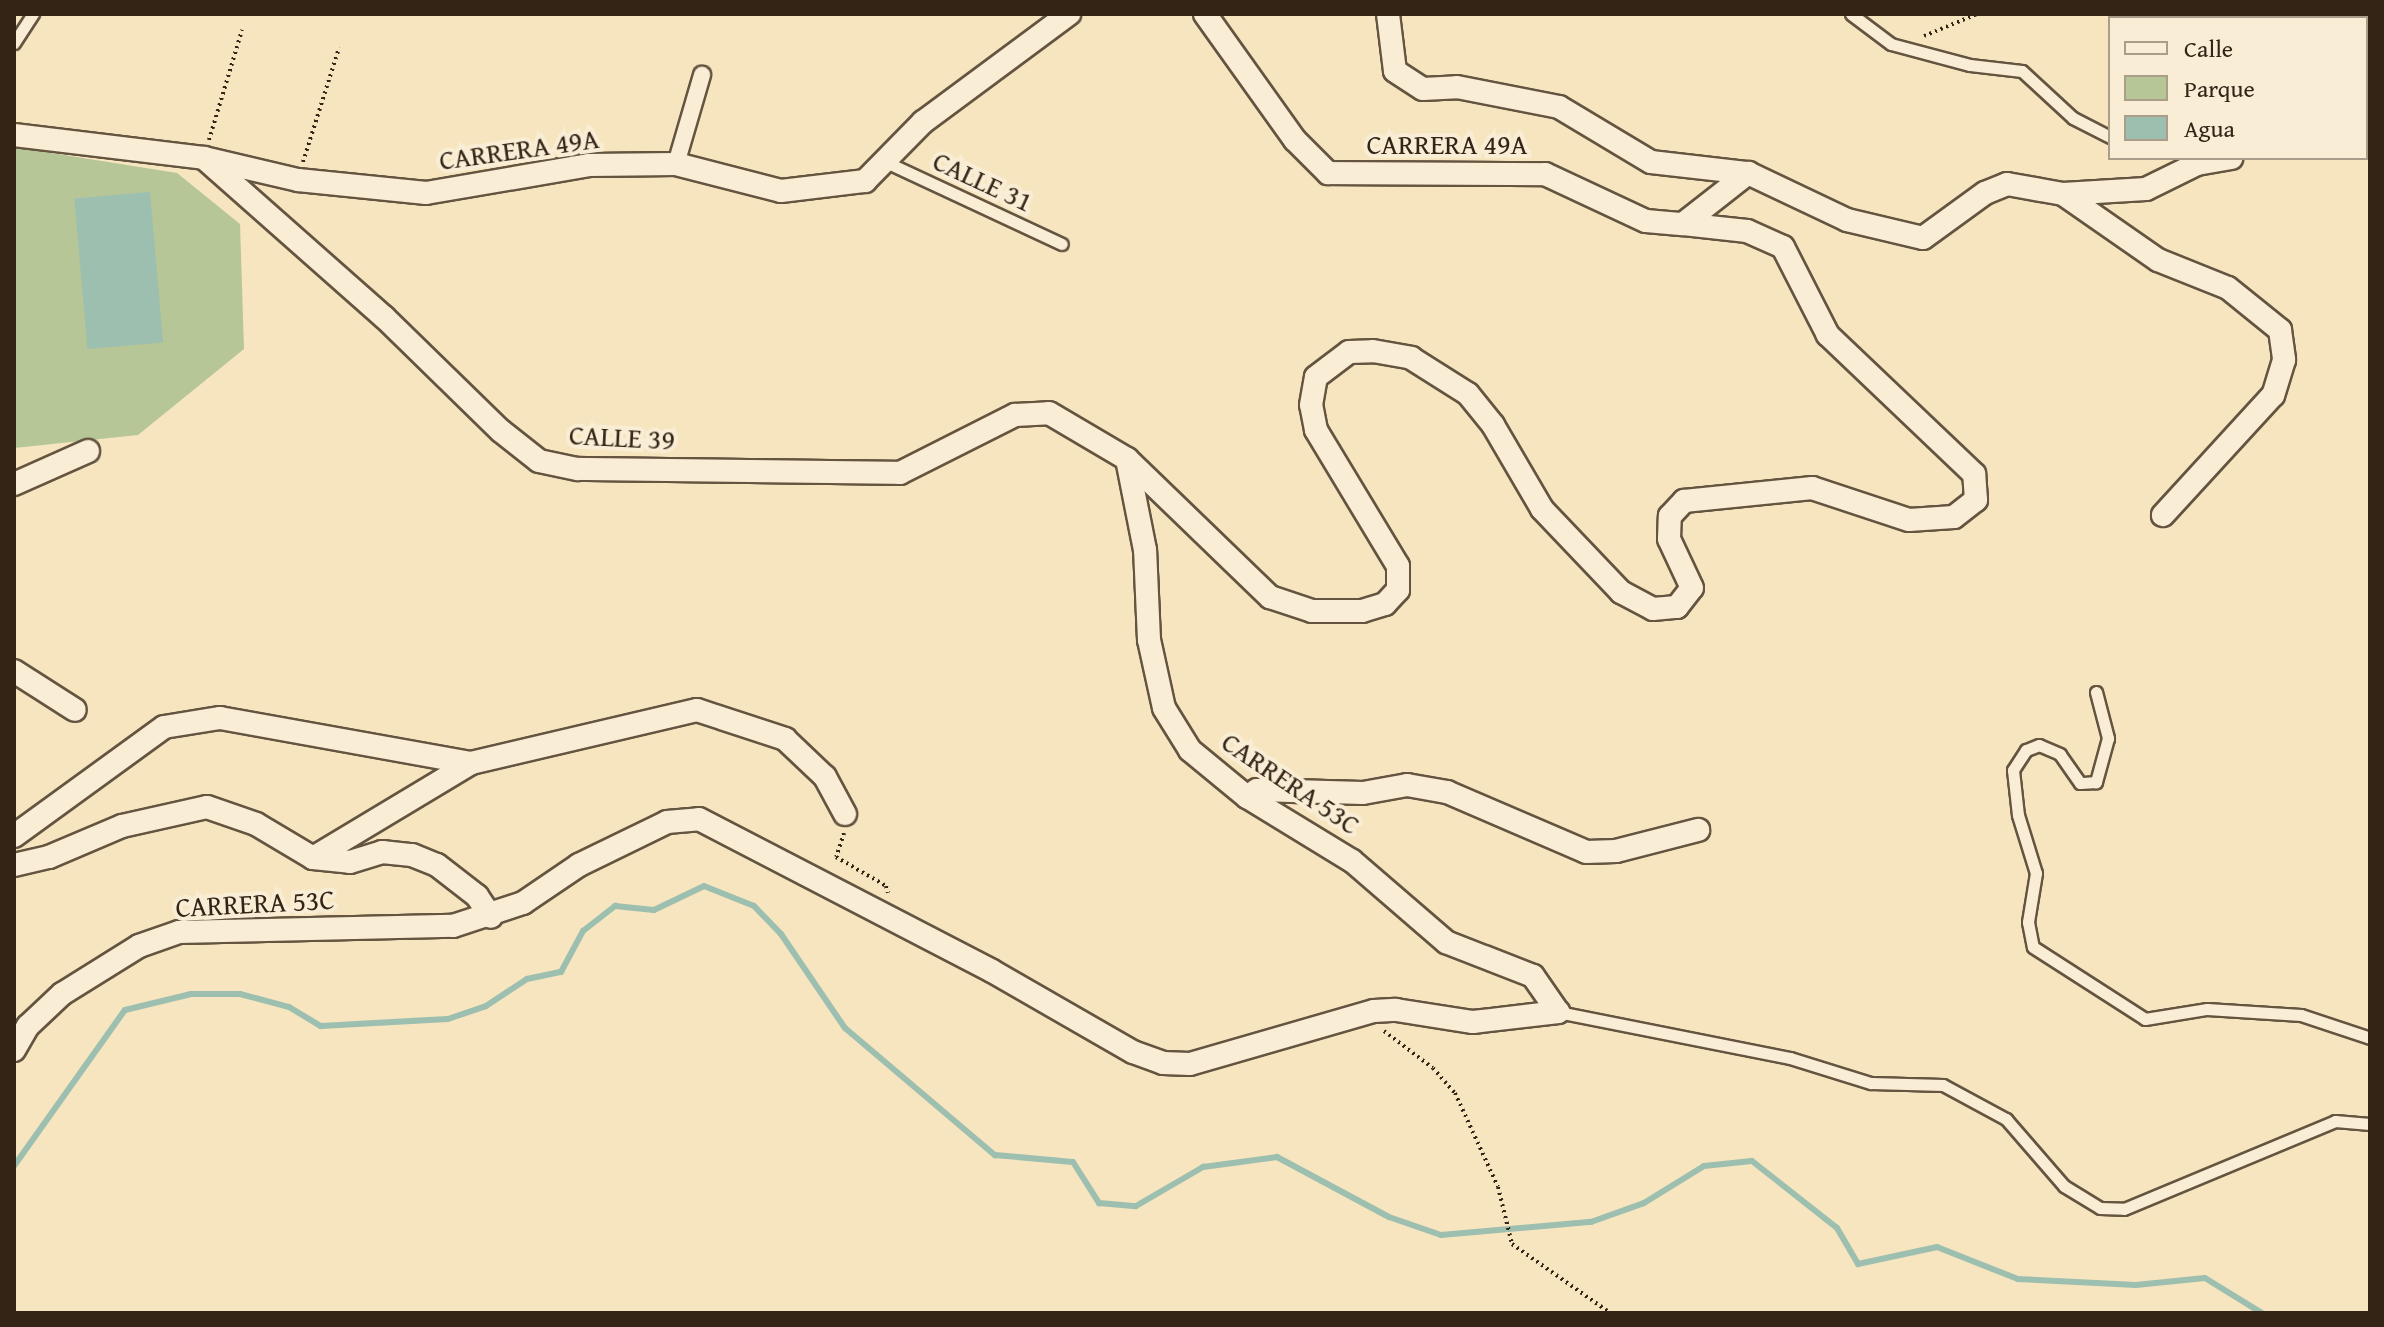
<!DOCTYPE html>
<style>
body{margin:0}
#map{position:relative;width:2384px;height:1327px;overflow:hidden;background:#f6e5bf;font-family:"Gentium Book Plus",serif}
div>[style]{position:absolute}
.green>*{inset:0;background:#b7c696}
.water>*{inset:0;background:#9dbfb0;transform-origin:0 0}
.stream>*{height:6px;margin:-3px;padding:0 3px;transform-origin:3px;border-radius:3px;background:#9dbfb0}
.path>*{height:4px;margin-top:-2px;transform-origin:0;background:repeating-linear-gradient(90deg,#342416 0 2px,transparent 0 6px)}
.roads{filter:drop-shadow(2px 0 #645440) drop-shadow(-2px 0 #645440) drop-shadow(0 2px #645440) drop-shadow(0 -2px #645440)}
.service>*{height:11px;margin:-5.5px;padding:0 5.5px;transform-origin:5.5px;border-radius:5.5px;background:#f9eed5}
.pedestrian>*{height:16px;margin:-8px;padding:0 8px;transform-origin:8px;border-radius:8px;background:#f9eed5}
.minor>*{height:22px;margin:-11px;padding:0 11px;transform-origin:11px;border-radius:11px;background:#f9eed5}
span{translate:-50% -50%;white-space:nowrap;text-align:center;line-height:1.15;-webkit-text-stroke:8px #f9eed5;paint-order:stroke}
.street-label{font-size:28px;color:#342416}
.frame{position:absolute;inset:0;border:16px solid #342416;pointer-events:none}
.legend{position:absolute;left:2108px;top:16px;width:260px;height:144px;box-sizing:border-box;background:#f9eed5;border:2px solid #aa9d89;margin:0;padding:10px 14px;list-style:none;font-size:24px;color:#342416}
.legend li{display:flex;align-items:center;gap:16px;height:40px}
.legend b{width:40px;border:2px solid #aa9d89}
</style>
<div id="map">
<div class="green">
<i style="clip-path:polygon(14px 147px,177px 173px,240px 224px,244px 349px,138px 435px,14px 448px)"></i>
</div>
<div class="water">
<i style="left:150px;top:192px;width:151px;height:76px;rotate:85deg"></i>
</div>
<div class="stream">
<i style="left:14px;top:1166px;width:191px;rotate:-54.6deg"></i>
<i style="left:125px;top:1010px;width:68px;rotate:-13.6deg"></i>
<i style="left:191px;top:994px;width:49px"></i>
<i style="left:240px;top:994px;width:51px;rotate:14.9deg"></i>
<i style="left:289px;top:1007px;width:37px;rotate:31deg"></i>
<i style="left:321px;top:1026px;width:127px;rotate:-3.2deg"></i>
<i style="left:448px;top:1019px;width:40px;rotate:-18.9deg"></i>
<i style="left:486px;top:1006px;width:49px;rotate:-33.4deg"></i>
<i style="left:527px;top:979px;width:35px;rotate:-12deg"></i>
<i style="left:561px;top:972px;width:47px;rotate:-61.8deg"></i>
<i style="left:583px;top:931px;width:41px;rotate:-38deg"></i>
<i style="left:615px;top:906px;width:39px;rotate:6deg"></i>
<i style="left:654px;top:910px;width:55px;rotate:-25.6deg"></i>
<i style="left:704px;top:886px;width:54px;rotate:21.8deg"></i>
<i style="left:754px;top:906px;width:39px;rotate:46deg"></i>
<i style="left:781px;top:934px;width:114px;rotate:55.8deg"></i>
<i style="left:845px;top:1028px;width:197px;rotate:40.3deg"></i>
<i style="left:995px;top:1155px;width:78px;rotate:5.1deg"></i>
<i style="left:1073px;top:1162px;width:49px;rotate:57.6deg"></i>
<i style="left:1099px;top:1203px;width:37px;rotate:5deg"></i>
<i style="left:1136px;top:1206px;width:78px;rotate:-30.2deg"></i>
<i style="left:1203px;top:1167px;width:75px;rotate:-7.7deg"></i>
<i style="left:1277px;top:1157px;width:127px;rotate:28.2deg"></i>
<i style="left:1389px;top:1217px;width:55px;rotate:19.1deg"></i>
<i style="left:1441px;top:1235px;width:151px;rotate:-5deg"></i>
<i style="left:1591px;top:1222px;width:56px;rotate:-19.7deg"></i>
<i style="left:1644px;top:1203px;width:70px;rotate:-31.7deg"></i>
<i style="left:1704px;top:1166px;width:48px;rotate:-5.9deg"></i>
<i style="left:1752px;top:1161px;width:108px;rotate:38.2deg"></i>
<i style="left:1837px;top:1228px;width:42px;rotate:59.7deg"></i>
<i style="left:1858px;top:1264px;width:81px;rotate:-12.1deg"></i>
<i style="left:1937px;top:1247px;width:87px;rotate:21.6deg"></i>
<i style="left:2018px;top:1279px;width:118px;rotate:2.9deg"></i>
<i style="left:2136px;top:1285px;width:69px;rotate:-5.8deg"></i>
<i style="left:2205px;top:1278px;width:67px;rotate:31.6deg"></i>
</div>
<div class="path">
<i style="left:1924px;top:36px;width:57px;rotate:-22.5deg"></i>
<i style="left:209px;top:140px;width:115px;rotate:-73.3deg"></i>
<i style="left:303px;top:162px;width:120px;rotate:-72.5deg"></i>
<i style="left:844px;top:833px;width:25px;rotate:108deg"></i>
<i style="left:836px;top:857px;width:58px;rotate:30.1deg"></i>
<i style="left:886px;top:886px;width:7px;rotate:74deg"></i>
<i style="left:1384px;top:1031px;width:61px;rotate:37.1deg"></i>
<i style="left:1433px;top:1068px;width:33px;rotate:49deg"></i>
<i style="left:1455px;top:1093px;width:103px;rotate:65.4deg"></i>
<i style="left:1498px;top:1187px;width:59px;rotate:76.2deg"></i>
<i style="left:1512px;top:1244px;width:120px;rotate:35.1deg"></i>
</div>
<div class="roads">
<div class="service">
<i style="left:1851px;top:14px;width:50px;rotate:36.9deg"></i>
<i style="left:1891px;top:44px;width:82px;rotate:14.9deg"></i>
<i style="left:1970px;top:65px;width:52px;rotate:6.6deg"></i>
<i style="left:2022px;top:71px;width:69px;rotate:42.7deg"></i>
<i style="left:2073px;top:118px;width:42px;rotate:27.2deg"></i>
<i style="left:14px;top:43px;width:35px;rotate:-57deg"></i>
<i style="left:884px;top:161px;width:196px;rotate:25deg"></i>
<i style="left:2096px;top:692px;width:48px;rotate:75.4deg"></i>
<i style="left:2108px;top:738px;width:46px;rotate:105.3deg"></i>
<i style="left:2096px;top:782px;width:16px;rotate:176deg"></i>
<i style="left:2080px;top:783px;width:35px;rotate:-125deg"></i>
<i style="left:2060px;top:754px;width:23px;rotate:-157deg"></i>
<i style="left:2039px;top:745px;width:14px;rotate:159deg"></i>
<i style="left:2026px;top:750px;width:24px;rotate:123deg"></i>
<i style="left:2013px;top:770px;width:45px;rotate:83.7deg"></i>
<i style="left:2018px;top:815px;width:61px;rotate:72.8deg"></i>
<i style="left:2036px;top:873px;width:50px;rotate:99.3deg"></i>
<i style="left:2028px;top:922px;width:25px;rotate:79deg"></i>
<i style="left:2033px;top:947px;width:133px;rotate:32.7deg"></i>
<i style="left:2145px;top:1019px;width:63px;rotate:-9.2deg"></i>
<i style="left:2207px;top:1009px;width:94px;rotate:3.7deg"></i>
<i style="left:2301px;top:1015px;width:73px;rotate:18.4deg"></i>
<i style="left:1558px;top:1012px;width:237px;rotate:11.2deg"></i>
<i style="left:1790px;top:1058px;width:85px;rotate:17.2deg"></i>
<i style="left:1871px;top:1083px;width:72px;rotate:1.6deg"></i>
<i style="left:1943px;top:1085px;width:72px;rotate:28.4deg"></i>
<i style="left:2006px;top:1119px;width:89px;rotate:49.1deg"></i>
<i style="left:2064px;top:1186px;width:42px;rotate:31.4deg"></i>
<i style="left:2100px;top:1208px;width:24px;rotate:2deg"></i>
<i style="left:2124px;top:1209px;width:229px;rotate:-22.6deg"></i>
<i style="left:2335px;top:1121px;width:35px;rotate:5deg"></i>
</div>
<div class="pedestrian">
<i style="left:676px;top:164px;width:93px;rotate:-73.7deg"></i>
</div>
<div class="minor">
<i style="left:1205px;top:14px;width:155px;rotate:54.5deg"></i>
<i style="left:1295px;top:140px;width:47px;rotate:45deg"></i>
<i style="left:1328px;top:173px;width:217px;rotate:0.3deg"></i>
<i style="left:1545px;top:174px;width:111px;rotate:25deg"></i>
<i style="left:1646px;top:221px;width:37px;rotate:5deg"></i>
<i style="left:1683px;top:224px;width:83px;rotate:-38.1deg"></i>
<i style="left:1748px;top:173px;width:110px;rotate:25.4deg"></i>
<i style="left:1847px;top:220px;width:78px;rotate:13.3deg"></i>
<i style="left:1923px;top:238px;width:77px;rotate:-36deg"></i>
<i style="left:1985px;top:193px;width:24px;rotate:-22deg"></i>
<i style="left:2007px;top:184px;width:57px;rotate:10.1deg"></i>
<i style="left:2063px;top:194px;width:83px;rotate:-3.4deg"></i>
<i style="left:2146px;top:189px;width:57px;rotate:-26.1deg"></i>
<i style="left:2197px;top:164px;width:35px;rotate:-10deg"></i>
<i style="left:1388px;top:14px;width:57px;rotate:83deg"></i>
<i style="left:1395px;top:71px;width:33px;rotate:33deg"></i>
<i style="left:1423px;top:89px;width:34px;rotate:-3deg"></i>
<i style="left:1457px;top:87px;width:104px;rotate:11.1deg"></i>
<i style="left:1559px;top:107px;width:107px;rotate:30.9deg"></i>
<i style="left:1651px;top:162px;width:98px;rotate:6.5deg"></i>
<i style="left:14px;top:135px;width:191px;rotate:6.9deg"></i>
<i style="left:204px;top:158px;width:97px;rotate:13.2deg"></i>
<i style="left:298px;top:180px;width:129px;rotate:5.8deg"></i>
<i style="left:426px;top:193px;width:165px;rotate:-9.7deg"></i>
<i style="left:589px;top:165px;width:87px;rotate:-0.7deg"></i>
<i style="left:676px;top:164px;width:108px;rotate:14.4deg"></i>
<i style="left:781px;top:191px;width:85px;rotate:-6.8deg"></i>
<i style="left:865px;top:181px;width:83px;rotate:-45.5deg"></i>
<i style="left:923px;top:122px;width:182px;rotate:-36.5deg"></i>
<i style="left:2366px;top:139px;width:4px;rotate:-14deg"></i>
<i style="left:204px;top:158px;width:240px;rotate:41.5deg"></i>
<i style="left:384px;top:317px;width:163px;rotate:44.3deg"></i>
<i style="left:501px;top:431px;width:48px;rotate:38.3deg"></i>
<i style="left:539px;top:461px;width:40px;rotate:12deg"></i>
<i style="left:578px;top:469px;width:322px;rotate:0.7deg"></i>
<i style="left:900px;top:473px;width:129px;rotate:-26.8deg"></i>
<i style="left:1015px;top:415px;width:34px;rotate:-3deg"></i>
<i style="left:1049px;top:413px;width:91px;rotate:30.5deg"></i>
<i style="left:1127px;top:459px;width:199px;rotate:44deg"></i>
<i style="left:1270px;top:597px;width:44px;rotate:18.4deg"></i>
<i style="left:1312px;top:611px;width:50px"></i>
<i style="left:1362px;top:611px;width:24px;rotate:-17deg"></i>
<i style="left:1385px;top:604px;width:19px;rotate:-47deg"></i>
<i style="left:1398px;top:590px;width:24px;rotate:-90deg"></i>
<i style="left:1398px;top:566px;width:159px;rotate:-121.1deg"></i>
<i style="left:1316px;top:430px;width:25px;rotate:-101deg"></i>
<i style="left:1311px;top:405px;width:28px;rotate:-80deg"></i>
<i style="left:1316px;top:377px;width:41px;rotate:-37.1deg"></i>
<i style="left:1349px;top:352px;width:24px;rotate:-2deg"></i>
<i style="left:1373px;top:351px;width:39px;rotate:10deg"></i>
<i style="left:1411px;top:358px;width:67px;rotate:32.3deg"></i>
<i style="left:1468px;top:394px;width:40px;rotate:51deg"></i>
<i style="left:1493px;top:425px;width:97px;rotate:59.7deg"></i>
<i style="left:1542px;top:509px;width:115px;rotate:46.4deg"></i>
<i style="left:1621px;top:592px;width:36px;rotate:28deg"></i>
<i style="left:1653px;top:609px;width:24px;rotate:-5deg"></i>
<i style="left:1677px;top:607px;width:24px;rotate:-52deg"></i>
<i style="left:1692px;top:588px;width:54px;rotate:-115.1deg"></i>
<i style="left:1669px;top:539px;width:23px;rotate:-88deg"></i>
<i style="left:1670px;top:516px;width:21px;rotate:-47deg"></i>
<i style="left:1684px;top:501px;width:129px;rotate:-5.8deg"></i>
<i style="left:1812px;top:488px;width:102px;rotate:18.3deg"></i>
<i style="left:1909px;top:520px;width:45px;rotate:-3.8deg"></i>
<i style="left:1954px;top:517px;width:28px;rotate:-38deg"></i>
<i style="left:1976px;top:500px;width:26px;rotate:-94deg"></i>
<i style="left:1974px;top:474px;width:202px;rotate:-136.4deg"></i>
<i style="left:1828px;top:335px;width:99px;rotate:-117.1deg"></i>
<i style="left:1783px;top:247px;width:39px;rotate:-156deg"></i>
<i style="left:1747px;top:231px;width:64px;rotate:-173.8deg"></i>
<i style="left:2063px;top:194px;width:116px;rotate:34.8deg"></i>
<i style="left:2158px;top:260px;width:75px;rotate:21.8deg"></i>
<i style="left:2228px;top:288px;width:67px;rotate:38.9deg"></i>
<i style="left:2280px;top:330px;width:30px;rotate:82deg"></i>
<i style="left:2284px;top:360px;width:37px;rotate:107deg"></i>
<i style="left:2273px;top:395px;width:163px;rotate:132.5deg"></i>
<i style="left:14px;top:484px;width:81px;rotate:-24deg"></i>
<i style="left:14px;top:671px;width:72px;rotate:32.6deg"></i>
<i style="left:1247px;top:797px;width:12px;rotate:-35deg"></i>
<i style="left:1257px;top:790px;width:106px;rotate:1.6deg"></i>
<i style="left:1363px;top:793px;width:45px;rotate:-10.3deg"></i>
<i style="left:1407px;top:785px;width:41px;rotate:9.9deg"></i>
<i style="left:1447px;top:792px;width:151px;rotate:23.3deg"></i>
<i style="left:1586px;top:852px;width:30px;rotate:-2deg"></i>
<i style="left:1616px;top:851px;width:85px;rotate:-14.4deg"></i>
<i style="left:14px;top:836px;width:185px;rotate:-36deg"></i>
<i style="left:164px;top:727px;width:57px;rotate:-9.1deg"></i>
<i style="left:220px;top:718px;width:255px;rotate:10.2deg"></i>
<i style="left:471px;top:763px;width:232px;rotate:-13.2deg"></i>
<i style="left:697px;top:710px;width:93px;rotate:18.2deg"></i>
<i style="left:785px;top:739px;width:55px;rotate:43.5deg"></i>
<i style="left:825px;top:777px;width:42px;rotate:61.6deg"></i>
<i style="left:313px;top:858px;width:184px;rotate:-31deg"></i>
<i style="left:14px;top:865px;width:36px;rotate:-13deg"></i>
<i style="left:49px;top:857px;width:79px;rotate:-23deg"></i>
<i style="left:122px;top:826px;width:87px;rotate:-12.6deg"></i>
<i style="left:207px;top:807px;width:52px;rotate:19.1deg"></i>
<i style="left:256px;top:824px;width:66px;rotate:30.8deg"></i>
<i style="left:313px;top:858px;width:37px;rotate:6deg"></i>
<i style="left:350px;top:862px;width:34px;rotate:-17deg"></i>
<i style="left:382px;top:852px;width:30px;rotate:6deg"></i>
<i style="left:412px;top:855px;width:27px;rotate:22deg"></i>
<i style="left:437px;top:865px;width:51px;rotate:37.8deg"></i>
<i style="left:477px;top:896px;width:25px;rotate:56deg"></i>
<i style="left:14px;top:1050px;width:28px;rotate:-60deg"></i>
<i style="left:28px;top:1026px;width:47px;rotate:-43.3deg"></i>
<i style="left:62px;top:994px;width:91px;rotate:-31.9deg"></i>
<i style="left:139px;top:946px;width:42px;rotate:-19.3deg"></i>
<i style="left:179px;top:932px;width:274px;rotate:-1.3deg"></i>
<i style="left:453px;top:926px;width:74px;rotate:-18.2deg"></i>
<i style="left:523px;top:903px;width:68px;rotate:-34.2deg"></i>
<i style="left:579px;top:865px;width:98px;rotate:-26deg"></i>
<i style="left:667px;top:822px;width:32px;rotate:-5deg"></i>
<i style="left:699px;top:819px;width:330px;rotate:27.4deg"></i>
<i style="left:992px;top:971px;width:163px;rotate:29.9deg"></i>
<i style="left:1133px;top:1052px;width:32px;rotate:20deg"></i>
<i style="left:1163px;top:1063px;width:27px;rotate:2deg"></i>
<i style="left:1190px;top:1064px;width:191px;rotate:-16.1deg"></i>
<i style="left:1374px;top:1011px;width:22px;rotate:-3deg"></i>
<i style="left:1396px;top:1010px;width:78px;rotate:8.9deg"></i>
<i style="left:1473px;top:1022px;width:86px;rotate:-6.7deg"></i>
<i style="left:1558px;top:1012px;width:44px;rotate:-124.8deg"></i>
<i style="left:1533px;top:976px;width:93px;rotate:-158.7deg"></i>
<i style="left:1446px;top:942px;width:124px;rotate:-139.2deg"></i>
<i style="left:1352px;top:861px;width:123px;rotate:-148.6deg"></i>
<i style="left:1247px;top:797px;width:74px;rotate:-140.5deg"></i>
<i style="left:1190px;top:750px;width:49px;rotate:-121.8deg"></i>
<i style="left:1164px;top:708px;width:70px;rotate:-102.4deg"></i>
<i style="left:1149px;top:640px;width:90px;rotate:-92.5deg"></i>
<i style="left:1145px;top:550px;width:93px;rotate:-101.2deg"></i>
</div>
</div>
<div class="street-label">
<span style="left:1447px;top:144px">CARRERA 49A</span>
<span style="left:519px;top:149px;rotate:-8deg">CARRERA 49A</span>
<span style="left:983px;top:181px;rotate:25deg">CALLE 31</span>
<span style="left:622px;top:437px;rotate:3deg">CALLE 39</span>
<span style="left:1291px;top:783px;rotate:34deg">CARRERA 53C</span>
<span style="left:255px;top:903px;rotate:-3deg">CARRERA 53C</span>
</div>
<div class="frame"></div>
<ul class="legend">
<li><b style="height:10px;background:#f9eed5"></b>Calle</li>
<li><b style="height:22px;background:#b7c696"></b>Parque</li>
<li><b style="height:22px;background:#9dbfb0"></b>Agua</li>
</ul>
</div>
